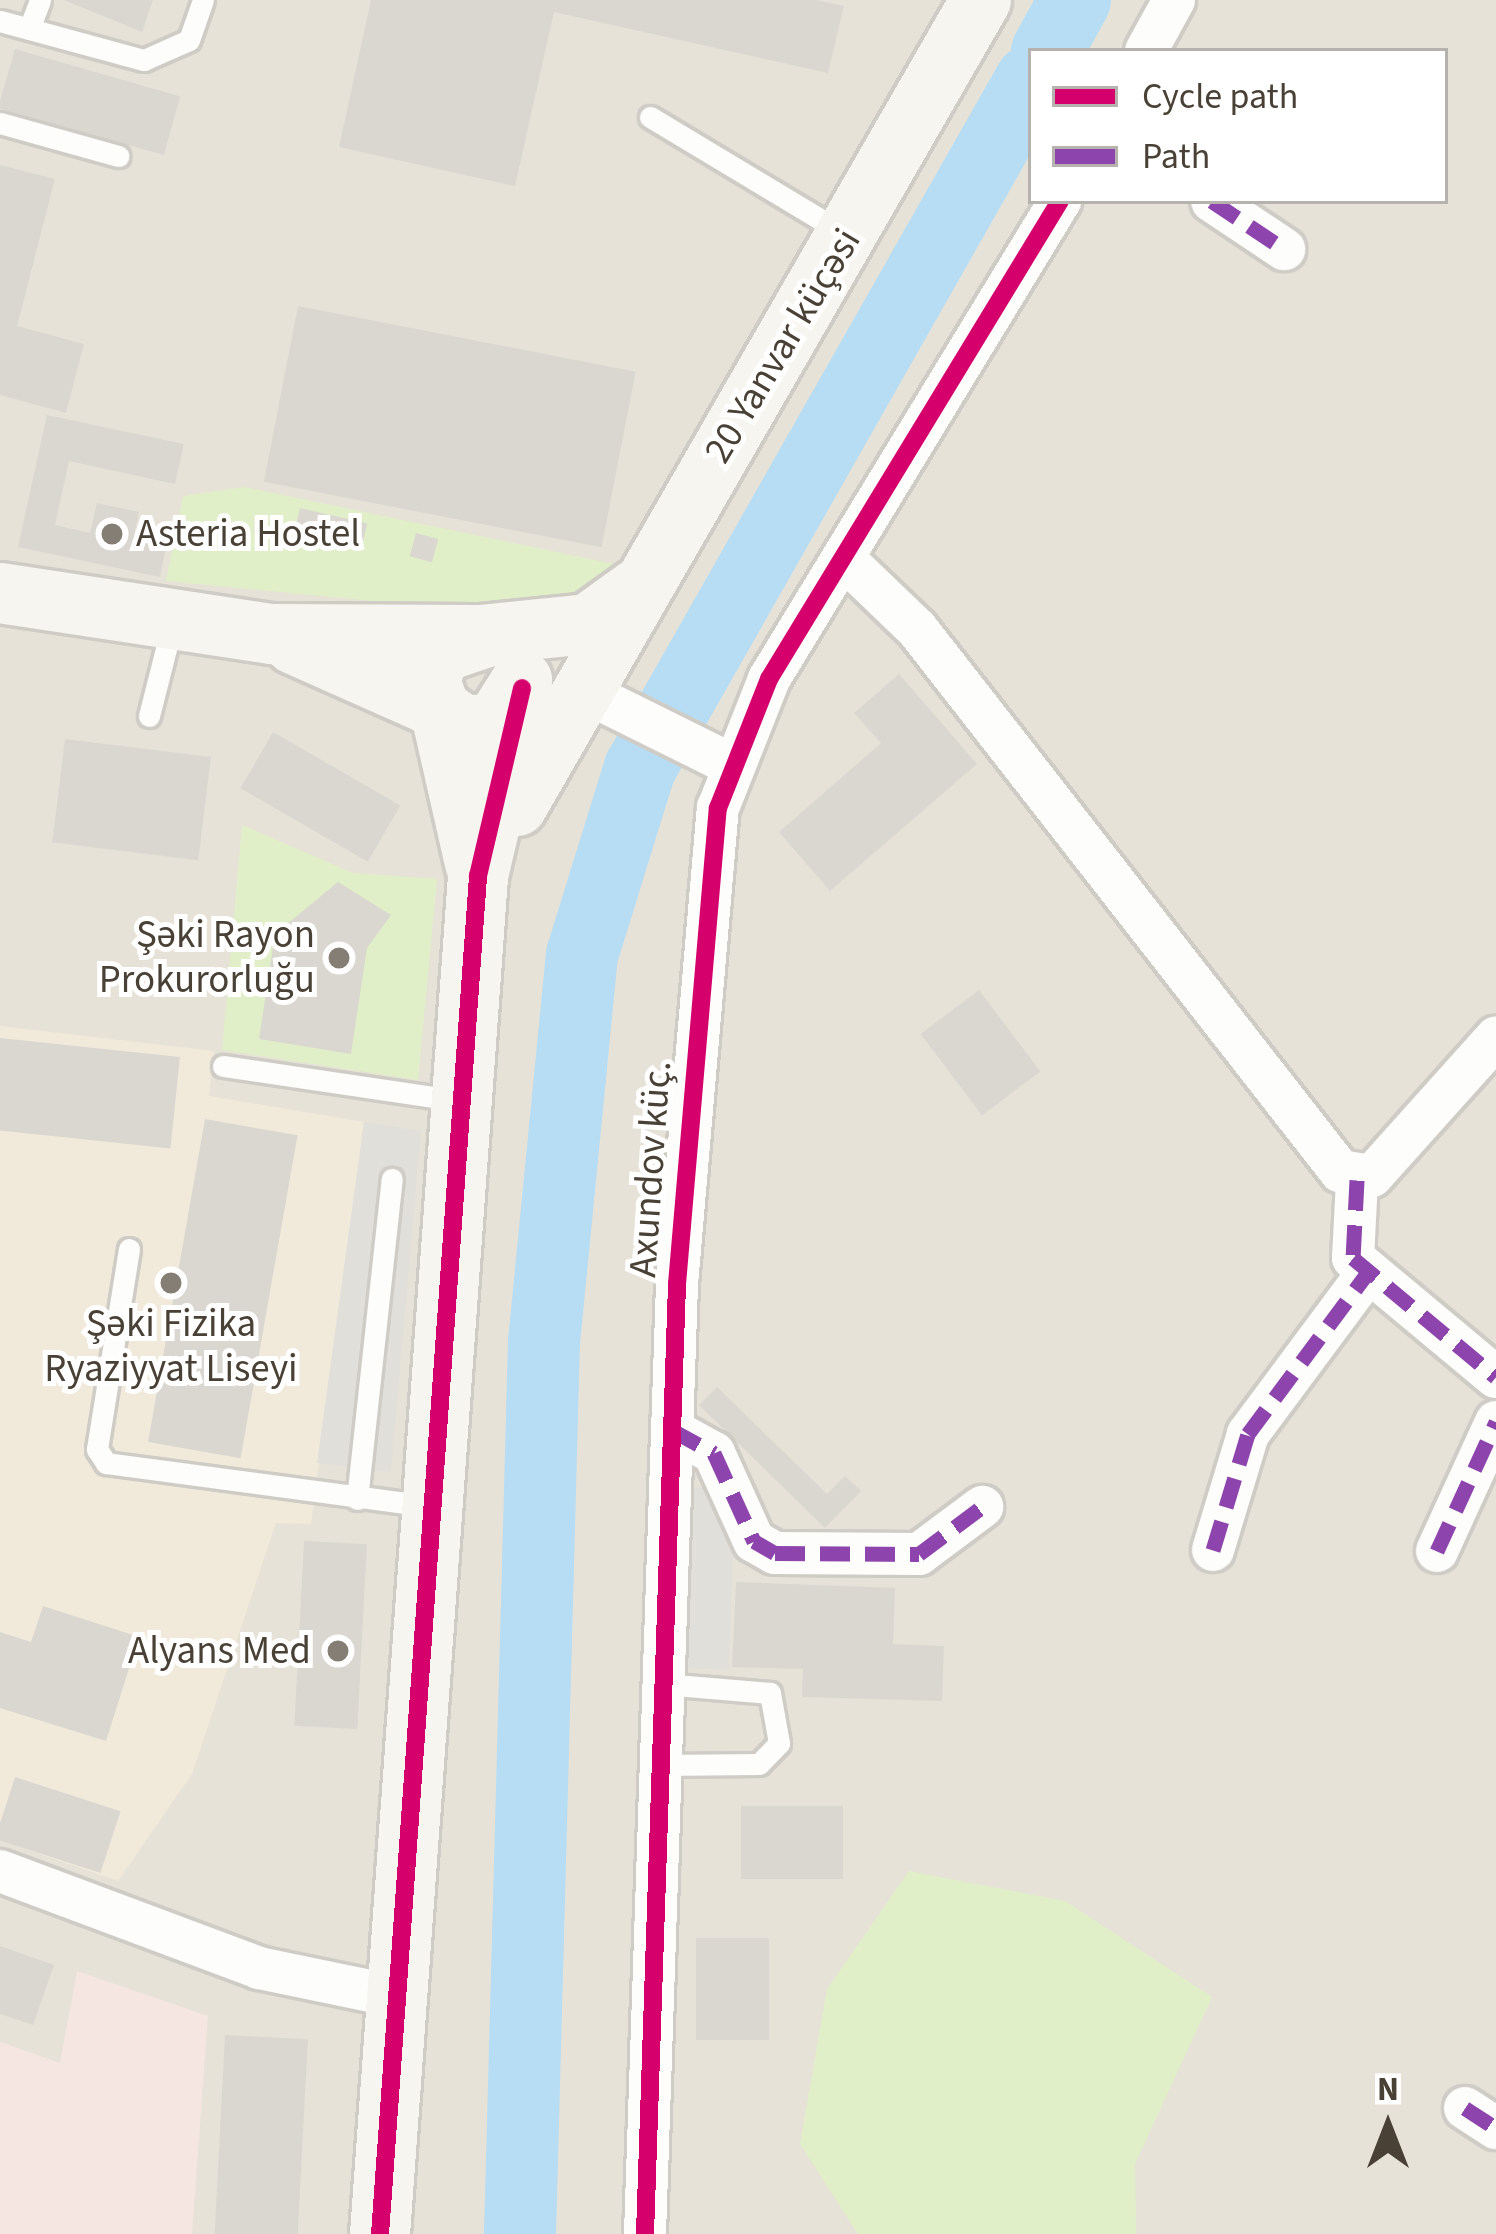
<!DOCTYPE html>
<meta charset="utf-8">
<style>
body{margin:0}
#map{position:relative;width:1496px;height:2234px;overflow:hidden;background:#f2f0ea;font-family:"Source Sans 3",sans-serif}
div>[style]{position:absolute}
.residential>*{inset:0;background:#e7e2d7}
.education>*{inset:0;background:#f1eadb}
.medical>*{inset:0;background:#f5e6e1}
.green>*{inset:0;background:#e0efc7}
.parking>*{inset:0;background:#e1dfda}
.river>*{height:72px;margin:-36px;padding:0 36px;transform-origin:36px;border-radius:36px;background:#b6ddf4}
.building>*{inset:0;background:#dad7d1;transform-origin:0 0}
.roads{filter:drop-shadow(3px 0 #cfccc6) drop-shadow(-3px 0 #cfccc6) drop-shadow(0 3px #cfccc6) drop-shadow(0 -3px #cfccc6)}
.lane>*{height:21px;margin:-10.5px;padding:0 10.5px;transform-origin:10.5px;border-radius:10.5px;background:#fdfdfc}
.street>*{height:42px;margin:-21px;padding:0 21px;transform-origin:21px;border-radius:21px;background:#fdfdfc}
.secondary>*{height:60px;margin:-30px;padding:0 30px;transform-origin:30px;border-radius:30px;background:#f7f5ef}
.quiet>*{height:15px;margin-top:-7.5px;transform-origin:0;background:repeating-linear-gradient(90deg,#8e44ad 0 30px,transparent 0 45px)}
.cycleway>*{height:18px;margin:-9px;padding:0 9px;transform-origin:9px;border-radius:9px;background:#d6006c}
.dots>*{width:33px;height:33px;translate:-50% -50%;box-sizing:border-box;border:6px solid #fff;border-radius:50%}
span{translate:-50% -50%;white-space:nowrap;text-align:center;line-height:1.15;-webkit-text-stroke:10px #fff;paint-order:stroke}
.street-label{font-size:39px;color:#494135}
.poi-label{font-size:39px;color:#494135}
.left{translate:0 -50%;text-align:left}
.right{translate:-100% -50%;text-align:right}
.legend{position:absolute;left:1028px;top:48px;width:420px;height:156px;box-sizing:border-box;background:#fff;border:3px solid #b6b3ae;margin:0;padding:15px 21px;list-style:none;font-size:36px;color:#494135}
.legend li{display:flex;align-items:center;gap:24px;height:60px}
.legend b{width:60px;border:3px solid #b6b3ae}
.north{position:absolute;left:1328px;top:2066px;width:120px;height:120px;-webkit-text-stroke:9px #fff;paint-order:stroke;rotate:0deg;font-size:33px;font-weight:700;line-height:48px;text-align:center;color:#494135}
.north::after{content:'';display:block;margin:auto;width:42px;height:54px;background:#494135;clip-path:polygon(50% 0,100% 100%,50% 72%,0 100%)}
</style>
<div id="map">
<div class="residential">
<i style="clip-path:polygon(evenodd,0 0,1496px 0,1496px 2234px,0 2234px,0 0,1031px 51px,1445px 51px,1445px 201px,1031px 201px,1031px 51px)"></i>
</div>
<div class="education">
<i style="clip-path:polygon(0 1026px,214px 1051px,209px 1096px,364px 1122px,311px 1524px,276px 1523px,192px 1774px,118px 1881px,0 1840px)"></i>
</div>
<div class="medical">
<i style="clip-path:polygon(77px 1971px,208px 2016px,192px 2234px,0 2234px,0 2042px,60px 2063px)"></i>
</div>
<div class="green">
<i style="clip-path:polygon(244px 487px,619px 565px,605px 590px,507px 614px,166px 581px,183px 496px)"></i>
<i style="clip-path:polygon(242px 825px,353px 873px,437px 879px,418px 1080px,222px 1050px)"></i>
<i style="clip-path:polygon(909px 1871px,1065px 1901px,1212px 1997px,1135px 2164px,1136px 2234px,858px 2234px,800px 2144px,827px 1989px)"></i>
</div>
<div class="parking">
<i style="clip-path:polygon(364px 1122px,421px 1131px,391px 1472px,317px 1463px)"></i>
<i style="clip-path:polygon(694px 1487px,706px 1487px,733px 1556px,729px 1670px,688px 1668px)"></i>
</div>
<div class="river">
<i style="left:1047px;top:51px;width:58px;rotate:-61.2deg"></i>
<i style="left:520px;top:2234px;width:892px;rotate:-88.46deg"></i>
<i style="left:544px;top:1342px;width:389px;rotate:-84.4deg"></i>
<i style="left:582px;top:955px;width:196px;rotate:-72.8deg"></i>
<i style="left:640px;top:768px;width:791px;rotate:-60.39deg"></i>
</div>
<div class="building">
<i style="clip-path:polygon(64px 0,153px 0,142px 32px)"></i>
<i style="clip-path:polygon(371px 0,817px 0,844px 6px,828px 73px,554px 12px,515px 186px,339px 147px)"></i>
<i style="left:15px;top:49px;width:172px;height:61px;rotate:16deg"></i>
<i style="clip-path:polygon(0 165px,55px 179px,17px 326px,84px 344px,66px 413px,0 395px)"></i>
<i style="left:298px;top:306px;width:344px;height:179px;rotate:11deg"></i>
<i style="clip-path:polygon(47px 415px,184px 444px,175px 484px,69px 461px,55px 525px,90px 533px,97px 503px,139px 512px,134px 535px,167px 543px,160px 577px,18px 547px)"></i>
<i style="left:300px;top:508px;width:69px;height:22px;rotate:13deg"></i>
<i style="left:416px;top:533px;width:23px;height:24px;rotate:15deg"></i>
<i style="clip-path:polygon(899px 674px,977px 764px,830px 891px,779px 832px,881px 743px,854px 713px)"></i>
<i style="left:273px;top:732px;width:147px;height:65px;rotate:30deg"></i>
<i style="left:65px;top:739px;width:147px;height:104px;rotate:7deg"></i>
<i style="clip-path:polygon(338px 882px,391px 915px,367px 948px,351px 1054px,259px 1039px,275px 934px)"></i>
<i style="left:979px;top:990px;width:102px;height:73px;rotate:53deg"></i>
<i style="left:0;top:1038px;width:181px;height:92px;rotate:6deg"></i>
<i style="left:205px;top:1119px;width:94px;height:328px;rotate:10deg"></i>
<i style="clip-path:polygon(717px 1387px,827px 1494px,845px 1476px,861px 1491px,825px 1528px,699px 1405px)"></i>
<i style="left:304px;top:1541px;width:63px;height:185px;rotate:3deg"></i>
<i style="clip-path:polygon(736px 1582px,895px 1588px,893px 1644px,944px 1646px,942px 1701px,802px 1697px,803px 1669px,732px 1667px)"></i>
<i style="clip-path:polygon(43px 1606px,139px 1637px,106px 1741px,0 1708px,0 1632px,31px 1642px)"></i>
<i style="left:15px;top:1777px;width:111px;height:65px;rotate:18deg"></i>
<i style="left:741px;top:1806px;width:102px;height:73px"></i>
<i style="left:696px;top:1938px;width:73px;height:102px"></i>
<i style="clip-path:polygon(0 1946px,54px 1965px,33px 2025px,0 2014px)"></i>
<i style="left:225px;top:2035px;width:83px;height:199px;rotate:3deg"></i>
</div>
<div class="roads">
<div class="lane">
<i style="left:0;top:21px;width:149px;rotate:15.2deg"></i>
<i style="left:144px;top:60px;width:49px;rotate:-24deg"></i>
<i style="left:189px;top:40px;width:42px;rotate:-70.7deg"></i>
<i style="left:29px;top:29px;width:31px;rotate:-69deg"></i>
<i style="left:650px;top:117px;width:225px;rotate:31deg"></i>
<i style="left:0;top:123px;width:123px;rotate:15.6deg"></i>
<i style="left:149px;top:716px;width:98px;rotate:-75.8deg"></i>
<i style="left:223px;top:1066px;width:239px;rotate:8.4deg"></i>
<i style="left:129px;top:1249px;width:203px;rotate:99.1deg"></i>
<i style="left:97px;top:1449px;width:17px;rotate:57deg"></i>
<i style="left:106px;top:1463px;width:324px;rotate:7.6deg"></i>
<i style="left:357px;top:1499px;width:322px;rotate:-83.8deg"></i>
<i style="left:660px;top:1765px;width:99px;rotate:-0.6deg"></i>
<i style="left:759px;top:1764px;width:29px;rotate:-46deg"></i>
<i style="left:779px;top:1743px;width:51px;rotate:-100.2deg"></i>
<i style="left:770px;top:1693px;width:107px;rotate:-175.2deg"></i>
</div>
<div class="street">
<i style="left:1146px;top:51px;width:58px;rotate:-61.2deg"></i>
<i style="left:1212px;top:201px;width:87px;rotate:33.7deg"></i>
<i style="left:845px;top:560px;width:100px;rotate:43.8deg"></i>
<i style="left:917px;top:629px;width:688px;rotate:52.03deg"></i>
<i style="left:1340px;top:1171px;width:32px;rotate:9deg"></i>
<i style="left:1372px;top:1176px;width:186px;rotate:-48.1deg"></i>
<i style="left:581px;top:690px;width:166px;rotate:26.4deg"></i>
<i style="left:1357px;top:1180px;width:78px;rotate:92.9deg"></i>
<i style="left:1353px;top:1258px;width:186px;rotate:39.8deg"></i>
<i style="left:672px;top:1430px;width:48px;rotate:28.7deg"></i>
<i style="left:714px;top:1453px;width:97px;rotate:65.6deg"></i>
<i style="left:754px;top:1541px;width:24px;rotate:30deg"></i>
<i style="left:775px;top:1553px;width:144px;rotate:0.4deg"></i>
<i style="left:919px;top:1554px;width:79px;rotate:-36.7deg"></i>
<i style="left:1213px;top:1550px;width:121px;rotate:-73.2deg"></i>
<i style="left:1248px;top:1434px;width:198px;rotate:-53.4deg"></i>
<i style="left:1437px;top:1551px;width:142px;rotate:-65.4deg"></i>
<i style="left:0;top:1871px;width:277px;rotate:20.5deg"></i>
<i style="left:259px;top:1968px;width:143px;rotate:11.7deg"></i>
<i style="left:1465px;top:2108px;width:37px;rotate:33deg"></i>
<i style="left:645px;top:2234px;width:951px;rotate:-88.07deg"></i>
<i style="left:677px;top:1284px;width:478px;rotate:-85.1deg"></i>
<i style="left:718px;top:808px;width:139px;rotate:-68.4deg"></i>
<i style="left:769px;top:679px;width:560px;rotate:-58.67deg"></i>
</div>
<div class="secondary">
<i style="left:0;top:593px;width:275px;rotate:8.6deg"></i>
<i style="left:272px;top:634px;width:208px;rotate:0.3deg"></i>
<i style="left:480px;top:635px;width:109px;rotate:-5.8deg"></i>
<i style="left:588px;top:624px;width:62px;rotate:-35.8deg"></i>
<i style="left:487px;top:637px;width:50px;rotate:161.2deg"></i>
<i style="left:440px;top:653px;width:30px;rotate:110deg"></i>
<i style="left:430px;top:681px;width:30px;rotate:70deg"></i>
<i style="left:440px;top:709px;width:30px;rotate:34deg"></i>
<i style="left:465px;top:726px;width:30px;rotate:-6deg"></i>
<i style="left:495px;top:723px;width:51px;rotate:-57.9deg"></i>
<i style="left:294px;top:644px;width:160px;rotate:24deg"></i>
<i style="left:440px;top:709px;width:158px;rotate:77.2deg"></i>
<i style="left:517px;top:806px;width:930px;rotate:-60.07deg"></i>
<i style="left:380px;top:2234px;width:1362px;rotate:-85.87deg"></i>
<i style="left:478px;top:876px;width:193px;rotate:-76.8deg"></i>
</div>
</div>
<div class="quiet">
<i style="left:1212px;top:201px;width:87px;rotate:33.7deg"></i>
<i style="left:1357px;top:1180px;width:78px;rotate:92.9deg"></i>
<i style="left:1353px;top:1258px;width:186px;rotate:39.8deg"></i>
<i style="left:672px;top:1430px;width:48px;rotate:28.7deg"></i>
<i style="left:714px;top:1453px;width:97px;rotate:65.6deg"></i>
<i style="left:754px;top:1541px;width:24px;rotate:30deg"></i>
<i style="left:775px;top:1553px;width:144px;rotate:0.4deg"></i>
<i style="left:919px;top:1554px;width:79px;rotate:-36.7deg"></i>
<i style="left:1213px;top:1550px;width:121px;rotate:-73.2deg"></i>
<i style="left:1248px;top:1434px;width:198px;rotate:-53.4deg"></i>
<i style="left:1437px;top:1551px;width:142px;rotate:-65.4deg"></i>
<i style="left:1465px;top:2108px;width:37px;rotate:33deg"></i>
</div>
<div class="cycleway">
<i style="left:380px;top:2234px;width:1362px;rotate:-85.87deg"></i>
<i style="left:478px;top:876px;width:193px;rotate:-76.8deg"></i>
<i style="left:645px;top:2234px;width:951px;rotate:-88.07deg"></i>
<i style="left:677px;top:1284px;width:478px;rotate:-85.1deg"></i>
<i style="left:718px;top:808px;width:139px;rotate:-68.4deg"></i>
<i style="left:769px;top:679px;width:560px;rotate:-58.67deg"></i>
</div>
<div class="dots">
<i style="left:112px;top:534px;background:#847e74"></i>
<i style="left:339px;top:958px;background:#847e74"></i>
<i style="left:171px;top:1283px;background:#847e74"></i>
<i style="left:338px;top:1651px;background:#847e74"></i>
</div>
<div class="street-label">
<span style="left:783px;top:346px;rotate:-59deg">20 Yanvar küçəsi</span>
<span style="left:651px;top:1169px;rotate:-86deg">Axundov küç.</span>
</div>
<div class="poi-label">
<span class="left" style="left:136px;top:534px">Asteria Hostel</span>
<span class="right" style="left:315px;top:958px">Şəki Rayon<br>Prokurorluğu</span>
<span style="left:171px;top:1347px">Şəki Fizika<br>Ryaziyyat Liseyi</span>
<span class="right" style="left:311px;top:1651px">Alyans Med</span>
</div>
<ul class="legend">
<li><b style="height:15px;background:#d6006c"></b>Cycle path</li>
<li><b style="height:15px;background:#8e44ad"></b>Path</li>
</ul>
<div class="north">N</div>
</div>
